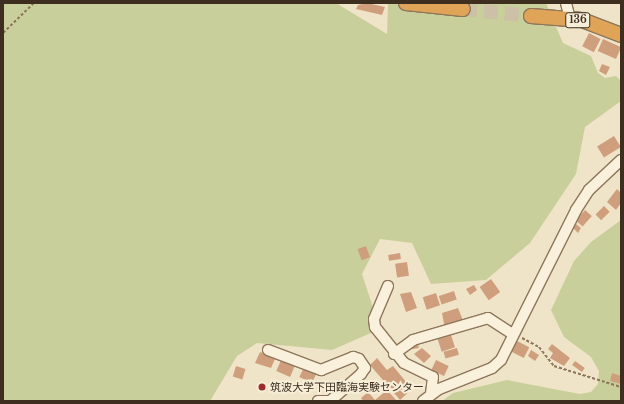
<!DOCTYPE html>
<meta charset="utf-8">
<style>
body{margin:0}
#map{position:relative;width:624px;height:404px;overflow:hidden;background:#f0e4c8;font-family:"Libre Baskerville","Noto Sans JP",serif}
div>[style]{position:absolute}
.green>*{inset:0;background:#c9cf9b}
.building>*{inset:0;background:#cf9f7d;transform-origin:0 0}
.highway-tunnel>*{height:14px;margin-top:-7px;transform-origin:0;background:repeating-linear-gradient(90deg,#ccc0a6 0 14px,transparent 0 21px)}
.path>*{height:2px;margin-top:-1px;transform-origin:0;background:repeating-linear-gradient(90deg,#8d765c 0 3px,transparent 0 5px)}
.roads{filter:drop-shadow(1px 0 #8d765c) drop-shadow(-1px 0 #8d765c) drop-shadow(0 1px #8d765c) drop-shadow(0 -1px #8d765c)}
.minor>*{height:10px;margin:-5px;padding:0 5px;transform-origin:5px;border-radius:5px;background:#faf1dc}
.highway>*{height:14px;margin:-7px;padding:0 7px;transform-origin:7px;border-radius:7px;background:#e0a458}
.dots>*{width:11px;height:11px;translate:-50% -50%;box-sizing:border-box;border:2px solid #f7eed8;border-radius:50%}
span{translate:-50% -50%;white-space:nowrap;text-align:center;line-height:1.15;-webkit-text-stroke:4px #f7eed8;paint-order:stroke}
.shield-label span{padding:1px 3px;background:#f7eed8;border:1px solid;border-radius:3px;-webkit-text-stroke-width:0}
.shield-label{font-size:10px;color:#3d2e20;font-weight:700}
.poi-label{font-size:11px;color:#3d2e20}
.left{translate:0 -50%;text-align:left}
.frame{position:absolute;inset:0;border:4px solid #3d2e20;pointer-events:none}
</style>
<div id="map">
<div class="green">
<i style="clip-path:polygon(3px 3px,336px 3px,387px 34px,388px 3px,546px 3px,563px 43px,591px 56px,598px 73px,605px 78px,616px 76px,621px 81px,621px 101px,585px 127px,576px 174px,530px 243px,486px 280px,431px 284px,412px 243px,380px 239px,362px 274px,380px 329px,332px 350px,257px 343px,237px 356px,210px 401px,3px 401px)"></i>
<i style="clip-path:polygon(621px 220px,621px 401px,442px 401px,453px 393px,507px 380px,580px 394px,591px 392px,598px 384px,599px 371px,591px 357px,564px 337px,551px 310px,574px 261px,591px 242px)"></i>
</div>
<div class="building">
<i style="clip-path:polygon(367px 3px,385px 7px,382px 15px,356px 9px,358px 5px)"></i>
<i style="left:589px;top:33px;width:13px;height:15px;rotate:27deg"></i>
<i style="left:603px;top:39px;width:20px;height:13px;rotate:24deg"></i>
<i style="clip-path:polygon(602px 64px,610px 67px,606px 75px,599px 71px)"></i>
<i style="left:614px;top:136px;width:13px;height:20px;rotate:58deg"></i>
<i style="clip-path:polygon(617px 189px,621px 193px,621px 203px,616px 210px,607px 202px)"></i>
<i style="left:604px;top:206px;width:8px;height:12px;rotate:45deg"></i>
<i style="left:585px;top:210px;width:9px;height:14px;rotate:41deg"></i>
<i style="clip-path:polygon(576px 224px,581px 228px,578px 233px,573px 228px)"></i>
<i style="left:366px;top:246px;width:12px;height:9px;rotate:70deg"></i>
<i style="left:400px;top:253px;width:6px;height:12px;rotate:81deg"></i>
<i style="left:407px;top:262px;width:14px;height:12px;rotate:82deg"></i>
<i style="left:491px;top:279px;width:16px;height:14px;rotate:55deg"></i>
<i style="clip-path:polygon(474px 285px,477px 290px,470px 295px,466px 289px)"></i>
<i style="left:454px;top:291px;width:9px;height:16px;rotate:72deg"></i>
<i style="clip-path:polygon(411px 292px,417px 308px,406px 312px,400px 294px)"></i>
<i style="left:436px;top:293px;width:13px;height:14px;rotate:72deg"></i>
<i style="clip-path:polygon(458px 308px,464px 323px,445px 329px,442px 313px)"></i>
<i style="left:451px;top:335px;width:13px;height:14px;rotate:72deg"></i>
<i style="left:515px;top:340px;width:16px;height:12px;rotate:27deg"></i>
<i style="left:418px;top:343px;width:5px;height:7px;rotate:79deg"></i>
<i style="clip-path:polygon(552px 344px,570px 358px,564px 366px,550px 358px,553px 353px,548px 349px)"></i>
<i style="clip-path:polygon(422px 348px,431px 356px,424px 363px,414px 354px)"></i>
<i style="left:457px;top:348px;width:7px;height:14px;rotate:74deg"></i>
<i style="clip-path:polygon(531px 350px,539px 355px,535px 361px,528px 356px)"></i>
<i style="clip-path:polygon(260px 352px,275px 359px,271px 368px,255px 363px)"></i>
<i style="clip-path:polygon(377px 358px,387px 370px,393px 366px,412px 389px,400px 400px,370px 365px)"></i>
<i style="left:281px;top:360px;width:15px;height:12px;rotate:23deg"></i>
<i style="left:436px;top:360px;width:14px;height:11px;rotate:25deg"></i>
<i style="left:575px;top:361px;width:12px;height:5px;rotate:35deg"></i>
<i style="left:236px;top:366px;width:10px;height:11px;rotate:17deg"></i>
<i style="left:304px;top:367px;width:14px;height:11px;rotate:25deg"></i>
<i style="clip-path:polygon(612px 373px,621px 376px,621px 384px,610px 381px)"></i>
<i style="clip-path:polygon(387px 390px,397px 401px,363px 401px,361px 398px,368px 392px,375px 400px)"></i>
</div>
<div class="highway-tunnel">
<i style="left:463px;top:9px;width:68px;rotate:5.9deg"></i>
</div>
<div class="path">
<i style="left:3px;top:33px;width:43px;rotate:-44.1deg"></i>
<i style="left:522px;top:338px;width:19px;rotate:28deg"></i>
<i style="left:539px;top:347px;width:24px;rotate:52deg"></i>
<i style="left:554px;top:366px;width:70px;rotate:17.4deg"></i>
</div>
<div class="roads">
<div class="minor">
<i style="left:566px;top:3px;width:16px;rotate:76deg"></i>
<i style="left:388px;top:286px;width:36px;rotate:113deg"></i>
<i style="left:374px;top:319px;width:8px;rotate:83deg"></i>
<i style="left:375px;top:327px;width:46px;rotate:51.1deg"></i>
<i style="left:404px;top:363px;width:32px;rotate:26deg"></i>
<i style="left:433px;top:377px;width:17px;rotate:97deg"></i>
<i style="left:268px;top:350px;width:57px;rotate:20.7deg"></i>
<i style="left:321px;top:370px;width:35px;rotate:-22deg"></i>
<i style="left:353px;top:357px;width:6px;rotate:18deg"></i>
<i style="left:359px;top:359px;width:11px;rotate:56deg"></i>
<i style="left:365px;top:368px;width:7px;rotate:124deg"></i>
<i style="left:361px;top:374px;width:41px;rotate:138.9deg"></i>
<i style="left:394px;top:354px;width:24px;rotate:-36deg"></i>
<i style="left:413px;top:340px;width:78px;rotate:-16.3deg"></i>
<i style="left:488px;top:318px;width:30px;rotate:33deg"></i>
<i style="left:318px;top:401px;width:9px"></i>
<i style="left:423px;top:401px;width:20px;rotate:-37deg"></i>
<i style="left:439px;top:389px;width:57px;rotate:-21.6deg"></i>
<i style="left:492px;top:368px;width:12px;rotate:-42deg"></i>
<i style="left:501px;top:360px;width:168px;rotate:-63.4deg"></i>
<i style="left:576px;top:210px;width:24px;rotate:-57deg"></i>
<i style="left:589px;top:190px;width:44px;rotate:-43.2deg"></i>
</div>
<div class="highway">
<i style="left:406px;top:3px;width:57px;rotate:6deg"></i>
<i style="left:531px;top:16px;width:51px;rotate:4.5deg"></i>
<i style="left:582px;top:20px;width:42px;rotate:21deg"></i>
</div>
</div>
<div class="dots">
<i style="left:262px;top:387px;background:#9e2a2b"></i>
</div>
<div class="shield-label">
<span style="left:578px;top:20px">136</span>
</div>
<div class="poi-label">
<span class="left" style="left:270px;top:387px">筑波大学下田臨海実験センター</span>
</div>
<div class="frame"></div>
</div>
